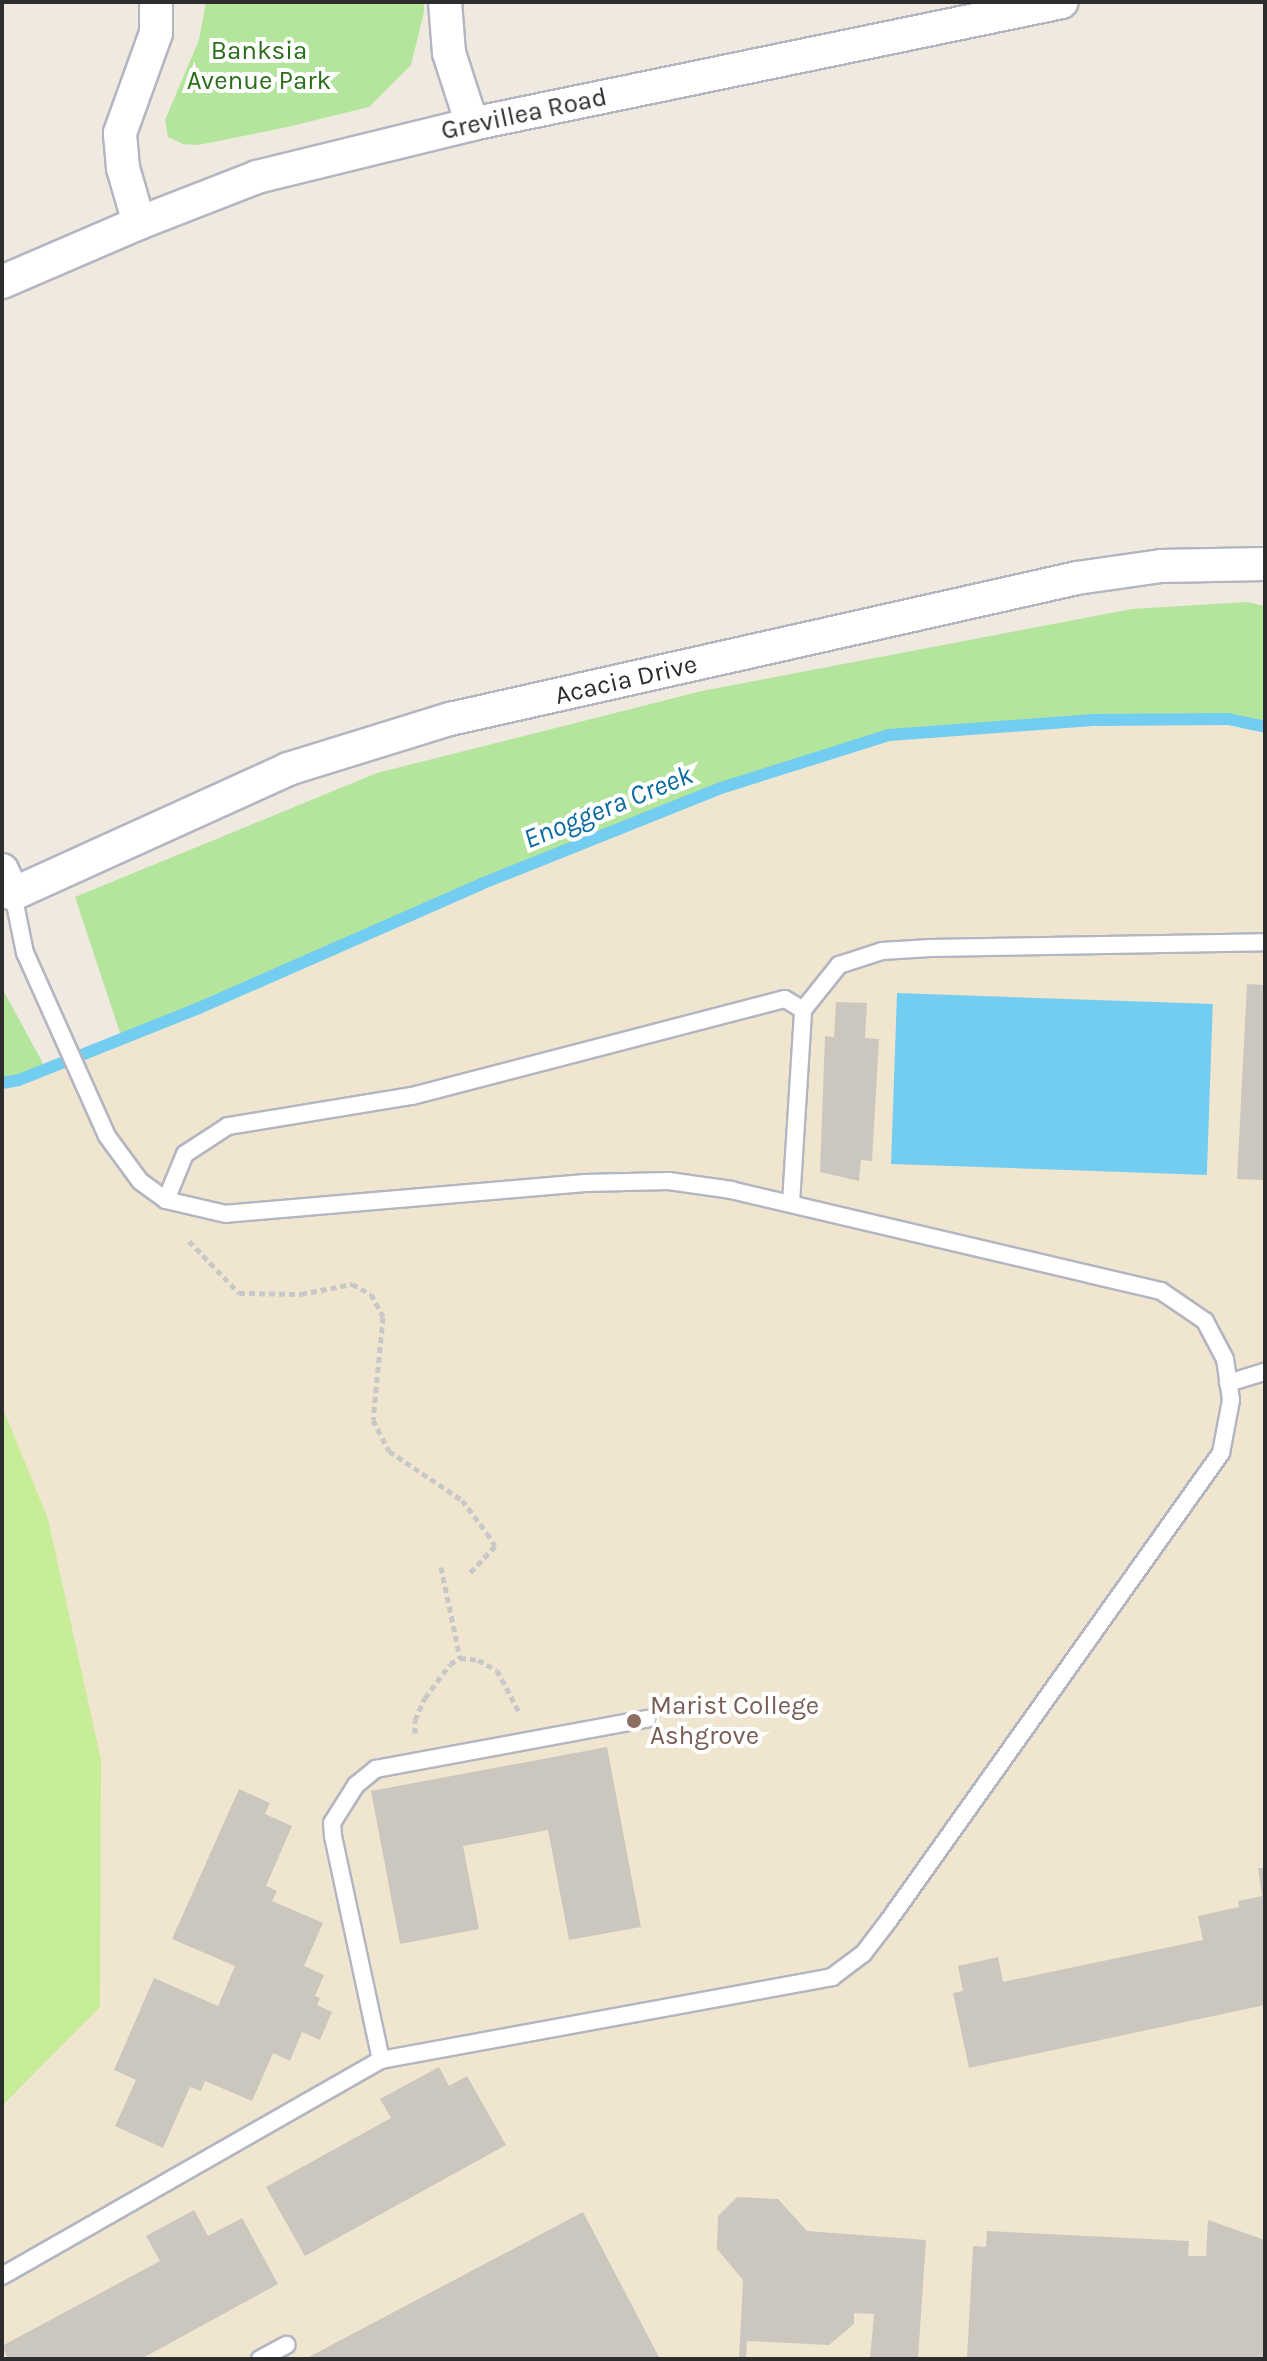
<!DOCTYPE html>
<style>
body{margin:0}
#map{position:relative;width:1267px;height:2361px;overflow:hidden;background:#efe9e0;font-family:Karla,sans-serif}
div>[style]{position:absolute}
.education>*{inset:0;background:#f0e6d0}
.green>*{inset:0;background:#b4e59c}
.pitch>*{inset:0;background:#c7ed98}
.water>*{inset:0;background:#73cdf1;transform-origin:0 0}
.stream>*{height:12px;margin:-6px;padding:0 6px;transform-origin:6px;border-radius:6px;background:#73cdf1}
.building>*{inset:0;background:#cbc7be}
.path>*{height:5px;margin-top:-2.5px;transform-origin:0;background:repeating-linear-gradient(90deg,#c8c8c8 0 6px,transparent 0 10px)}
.roads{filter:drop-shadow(2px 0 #b3b6c1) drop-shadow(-2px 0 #b3b6c1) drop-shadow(0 2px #b3b6c1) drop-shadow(0 -2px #b3b6c1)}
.lane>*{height:16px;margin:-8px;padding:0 8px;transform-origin:8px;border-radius:8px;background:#fff}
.street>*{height:32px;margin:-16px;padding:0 16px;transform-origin:16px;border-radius:16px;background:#fff}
.dots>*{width:22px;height:22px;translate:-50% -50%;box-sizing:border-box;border:4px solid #fff;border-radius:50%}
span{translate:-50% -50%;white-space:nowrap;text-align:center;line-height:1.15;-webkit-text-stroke:8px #fff;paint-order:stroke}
.park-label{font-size:26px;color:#2a6e1a}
.street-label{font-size:26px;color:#2d2d2d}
.education-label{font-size:26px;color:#785e54}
.left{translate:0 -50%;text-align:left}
.water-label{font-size:28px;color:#0b6ca3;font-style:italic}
.frame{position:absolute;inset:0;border:4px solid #2d2d2d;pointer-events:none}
</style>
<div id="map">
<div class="education">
<i style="clip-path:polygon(1228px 719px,1265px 727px,1265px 2359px,2px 2359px,2px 1083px,19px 1080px,199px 1008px,481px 884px,721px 788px,889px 735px,1093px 720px)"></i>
</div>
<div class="green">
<i style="clip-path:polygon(206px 2px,424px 2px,424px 12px,411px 65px,369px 107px,283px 128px,198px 145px,183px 144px,168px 137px,165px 120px,199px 40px)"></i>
<i style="clip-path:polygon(1247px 602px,1265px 606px,1265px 727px,1228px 719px,1093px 720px,889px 735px,721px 788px,481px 884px,122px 1039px,75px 897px,377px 773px,702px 691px,1132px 609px)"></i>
<i style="clip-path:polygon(2px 988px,46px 1069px,2px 1083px)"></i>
</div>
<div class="pitch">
<i style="clip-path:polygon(2px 1406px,48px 1519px,101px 1760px,100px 2007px,2px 2106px)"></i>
</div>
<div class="water">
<i style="left:897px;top:993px;width:316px;height:171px;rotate:2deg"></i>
</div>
<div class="stream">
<i style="left:2px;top:1083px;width:17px;rotate:-10deg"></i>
<i style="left:19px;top:1080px;width:194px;rotate:-21.8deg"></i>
<i style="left:199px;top:1008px;width:308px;rotate:-23.7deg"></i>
<i style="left:481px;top:884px;width:258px;rotate:-21.8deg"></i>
<i style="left:721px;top:788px;width:176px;rotate:-17.5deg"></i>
<i style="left:889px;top:735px;width:205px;rotate:-4.2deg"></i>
<i style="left:1093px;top:720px;width:135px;rotate:-0.4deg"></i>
<i style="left:1228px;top:719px;width:38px;rotate:12deg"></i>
</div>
<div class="building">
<i style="clip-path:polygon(1247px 984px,1265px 985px,1265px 1180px,1237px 1179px)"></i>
<i style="clip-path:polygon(836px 1002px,867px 1003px,865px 1038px,879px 1039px,872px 1161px,861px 1160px,859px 1181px,820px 1172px,825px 1036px,834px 1037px)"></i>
<i style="clip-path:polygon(607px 1747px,641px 1927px,569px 1940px,548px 1830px,463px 1846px,479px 1929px,400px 1944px,371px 1791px)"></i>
<i style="clip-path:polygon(239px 1789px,270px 1803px,265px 1814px,292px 1826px,266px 1886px,277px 1891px,272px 1901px,323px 1923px,304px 1966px,324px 1975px,315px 1996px,320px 1998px,317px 2005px,332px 2012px,320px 2040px,302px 2032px,290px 2061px,273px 2053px,252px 2101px,205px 2081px,201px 2091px,190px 2087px,163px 2148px,115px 2126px,136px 2080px,114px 2070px,154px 1978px,218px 2006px,235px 1966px,172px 1939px)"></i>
<i style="clip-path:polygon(1258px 1868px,1265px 1868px,1265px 2005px,969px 2068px,953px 1993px,963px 1991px,958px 1966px,998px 1957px,1003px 1982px,1203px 1940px,1198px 1916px,1239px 1907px,1238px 1901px,1262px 1896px)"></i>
<i style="clip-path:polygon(439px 2067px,449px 2086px,467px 2076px,506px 2145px,305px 2256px,266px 2187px,391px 2118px,380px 2099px)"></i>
<i style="clip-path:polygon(737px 2197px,778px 2199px,807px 2231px,926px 2240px,918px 2359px,870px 2359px,874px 2314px,854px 2313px,854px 2324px,829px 2345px,747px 2341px,746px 2359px,739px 2359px,743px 2280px,717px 2249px,718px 2216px)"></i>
<i style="clip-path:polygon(194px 2210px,208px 2236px,242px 2218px,278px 2284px,141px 2359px,8px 2359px,2px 2346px,160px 2261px,146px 2236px)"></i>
<i style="clip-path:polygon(583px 2212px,660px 2359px,305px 2359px)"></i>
<i style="clip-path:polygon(1208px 2220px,1265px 2240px,1265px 2359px,967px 2359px,973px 2246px,986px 2247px,987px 2231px,1189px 2241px,1188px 2256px,1206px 2256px)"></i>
</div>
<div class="path">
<i style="left:189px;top:1241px;width:72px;rotate:46.1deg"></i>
<i style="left:239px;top:1293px;width:62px;rotate:0.9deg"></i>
<i style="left:301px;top:1294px;width:52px;rotate:-11.1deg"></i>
<i style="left:352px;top:1284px;width:21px;rotate:28deg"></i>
<i style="left:371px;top:1294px;width:26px;rotate:62deg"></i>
<i style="left:383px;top:1317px;width:103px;rotate:95.5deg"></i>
<i style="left:373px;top:1420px;width:35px;rotate:63deg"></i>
<i style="left:389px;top:1451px;width:88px;rotate:33.9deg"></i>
<i style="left:462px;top:1500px;width:41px;rotate:52.9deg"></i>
<i style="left:487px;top:1533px;width:15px;rotate:58deg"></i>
<i style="left:495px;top:1546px;width:37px;rotate:133deg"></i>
<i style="left:441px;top:1567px;width:93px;rotate:78.2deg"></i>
<i style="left:415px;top:1733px;width:13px;rotate:-90deg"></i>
<i style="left:415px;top:1720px;width:24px;rotate:-66deg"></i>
<i style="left:425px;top:1698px;width:42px;rotate:-53.7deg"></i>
<i style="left:450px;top:1664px;width:12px;rotate:-31deg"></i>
<i style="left:460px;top:1658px;width:18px;rotate:6deg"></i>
<i style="left:478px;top:1660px;width:21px;rotate:28deg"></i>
<i style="left:497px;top:1670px;width:47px;rotate:62.4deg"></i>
</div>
<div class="roads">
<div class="lane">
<i style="left:166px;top:1200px;width:50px;rotate:-67.6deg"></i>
<i style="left:185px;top:1154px;width:51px;rotate:-33.1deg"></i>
<i style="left:228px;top:1126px;width:186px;rotate:-9.3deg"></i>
<i style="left:412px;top:1096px;width:385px;rotate:-14.6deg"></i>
<i style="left:785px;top:999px;width:21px;rotate:31deg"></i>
<i style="left:791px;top:1203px;width:193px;rotate:-86.4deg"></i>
<i style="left:803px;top:1010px;width:58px;rotate:-51.3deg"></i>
<i style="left:839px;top:965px;width:45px;rotate:-18deg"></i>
<i style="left:882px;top:951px;width:48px;rotate:-3.6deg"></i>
<i style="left:930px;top:948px;width:335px;rotate:-1deg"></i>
<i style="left:1228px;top:1383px;width:39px;rotate:-17deg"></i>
<i style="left:381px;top:2060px;width:229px;rotate:-102.1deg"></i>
<i style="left:333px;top:1836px;width:13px;rotate:-94deg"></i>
<i style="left:332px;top:1823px;width:45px;rotate:-57.7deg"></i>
<i style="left:356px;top:1785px;width:26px;rotate:-39deg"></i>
<i style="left:376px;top:1769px;width:276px;rotate:-10.5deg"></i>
<i style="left:2px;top:2276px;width:436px;rotate:-29.7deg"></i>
<i style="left:381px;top:2060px;width:459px;rotate:-10.4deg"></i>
<i style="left:832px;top:1977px;width:39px;rotate:-37deg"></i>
<i style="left:863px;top:1954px;width:43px;rotate:-52.6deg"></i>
<i style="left:889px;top:1920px;width:573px;rotate:-54.59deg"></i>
<i style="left:1221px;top:1453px;width:54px;rotate:-79.3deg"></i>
<i style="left:1231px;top:1400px;width:41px;rotate:-98.3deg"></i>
<i style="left:1225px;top:1359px;width:43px;rotate:-117.8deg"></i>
<i style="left:1205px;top:1321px;width:53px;rotate:-145.7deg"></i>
<i style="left:1161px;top:1291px;width:441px;rotate:-166.8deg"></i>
<i style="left:732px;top:1190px;width:64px;rotate:-171.9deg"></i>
<i style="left:669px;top:1181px;width:84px;rotate:178.6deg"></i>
<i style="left:585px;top:1183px;width:360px;rotate:175.1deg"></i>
<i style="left:226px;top:1214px;width:62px;rotate:-166.9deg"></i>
<i style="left:166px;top:1200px;width:32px;rotate:-144deg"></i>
<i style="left:140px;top:1181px;width:56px;rotate:-126.3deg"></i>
<i style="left:107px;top:1136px;width:201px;rotate:-114.1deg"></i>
<i style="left:25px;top:953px;width:60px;rotate:-101.5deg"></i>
<i style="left:260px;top:2359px;width:30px;rotate:-28deg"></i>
</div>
<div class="street">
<i style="left:445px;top:2px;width:51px;rotate:85.5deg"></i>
<i style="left:449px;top:53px;width:75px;rotate:72.1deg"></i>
<i style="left:139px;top:223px;width:57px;rotate:-106.2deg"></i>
<i style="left:123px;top:168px;width:35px;rotate:-95deg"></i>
<i style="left:120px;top:133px;width:106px;rotate:-70.2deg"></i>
<i style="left:156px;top:33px;width:31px;rotate:-90deg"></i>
<i style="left:2px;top:282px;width:149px;rotate:-23.3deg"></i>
<i style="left:139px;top:223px;width:127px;rotate:-21.3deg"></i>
<i style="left:257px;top:177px;width:221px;rotate:-13.8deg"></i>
<i style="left:472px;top:124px;width:602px;rotate:-11.68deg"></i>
<i style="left:2px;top:870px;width:26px;rotate:65deg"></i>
<i style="left:13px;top:894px;width:302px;rotate:-24.4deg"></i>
<i style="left:288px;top:769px;width:170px;rotate:-17.2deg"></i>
<i style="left:450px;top:719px;width:643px;rotate:-12.67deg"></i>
<i style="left:1077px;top:578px;width:85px;rotate:-8.1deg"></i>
<i style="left:1161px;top:566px;width:104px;rotate:-1.1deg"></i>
</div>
</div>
<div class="dots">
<i style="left:634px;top:1721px;background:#8d6e63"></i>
</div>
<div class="park-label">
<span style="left:259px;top:66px">Banksia<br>Avenue Park</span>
</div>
<div class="street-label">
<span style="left:524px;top:114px;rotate:-12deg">Grevillea Road</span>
<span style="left:626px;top:680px;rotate:-13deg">Acacia Drive</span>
</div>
<div class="education-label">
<span class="left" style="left:650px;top:1721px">Marist College<br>Ashgrove</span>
</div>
<div class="water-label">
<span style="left:608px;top:807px;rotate:-22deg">Enoggera Creek</span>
</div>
<div class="frame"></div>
</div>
